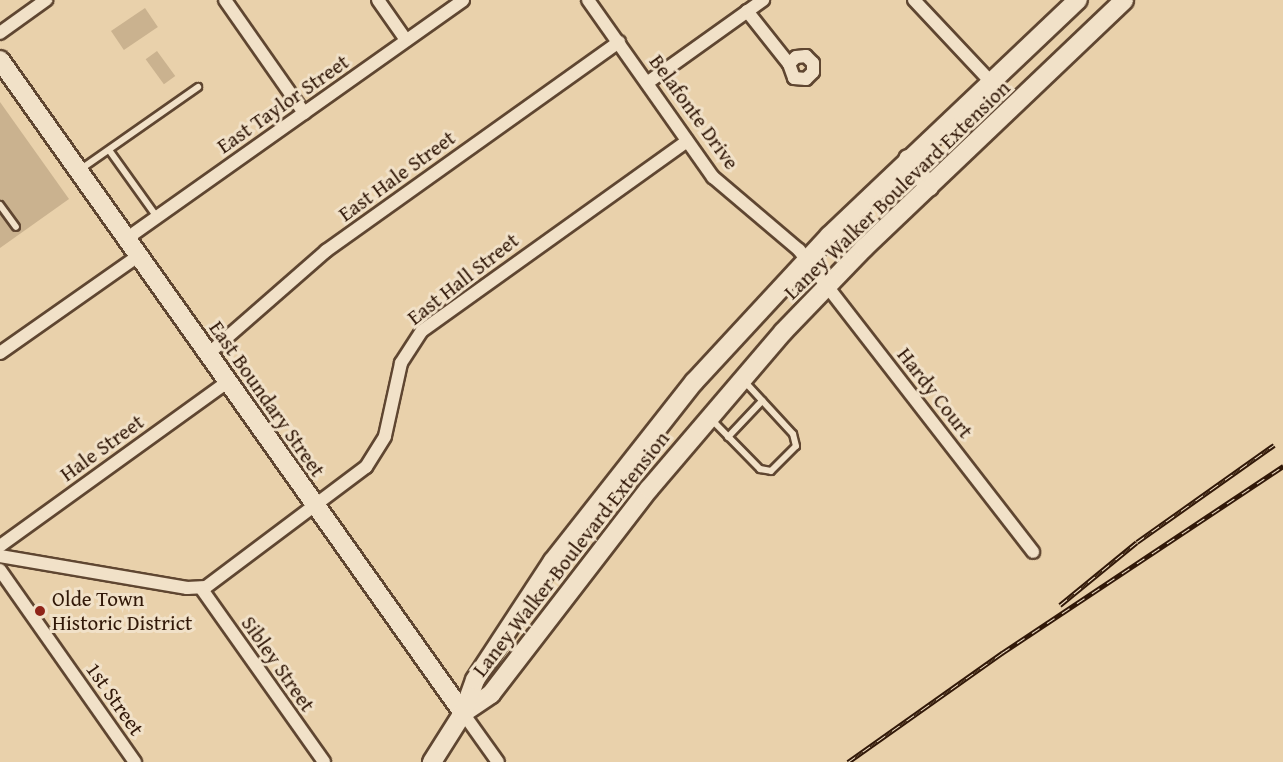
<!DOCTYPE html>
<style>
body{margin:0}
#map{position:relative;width:1283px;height:762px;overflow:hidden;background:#e9d1ab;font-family:"Gentium Book Plus",serif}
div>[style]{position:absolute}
.green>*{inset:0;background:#cab28f;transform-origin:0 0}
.roads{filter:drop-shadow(2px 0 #5f4631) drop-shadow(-2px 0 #5f4631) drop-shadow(0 2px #5f4631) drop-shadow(0 -2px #5f4631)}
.lane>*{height:6px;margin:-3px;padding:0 3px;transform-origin:3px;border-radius:3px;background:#f1e1c8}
.street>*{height:12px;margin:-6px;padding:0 6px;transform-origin:6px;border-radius:6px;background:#f1e1c8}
.secondary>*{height:18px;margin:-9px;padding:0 9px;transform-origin:9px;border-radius:9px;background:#f1e1c8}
.rail>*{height:5px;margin-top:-2.5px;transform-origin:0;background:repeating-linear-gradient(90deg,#f1e1c8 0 9px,#311808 0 18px);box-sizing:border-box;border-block:2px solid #311808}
.dots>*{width:16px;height:16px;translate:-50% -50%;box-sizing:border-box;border:3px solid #f1e1c8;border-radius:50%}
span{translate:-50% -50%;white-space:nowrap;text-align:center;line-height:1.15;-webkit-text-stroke:6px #f1e1c8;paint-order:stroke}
.street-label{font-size:21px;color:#311808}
.poi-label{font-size:21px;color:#311808}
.left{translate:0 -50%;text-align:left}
</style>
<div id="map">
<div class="green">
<i style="left:145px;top:8px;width:23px;height:41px;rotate:56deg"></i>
<i style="left:157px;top:51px;width:31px;height:14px;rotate:54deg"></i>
<i style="clip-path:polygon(0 102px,69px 199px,0 248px)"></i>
</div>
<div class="roads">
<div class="lane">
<i style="left:109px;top:150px;width:82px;rotate:54.4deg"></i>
<i style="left:81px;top:169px;width:143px;rotate:-35deg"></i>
<i style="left:0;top:205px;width:27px;rotate:54deg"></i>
<i style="left:711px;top:419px;width:70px;rotate:45.6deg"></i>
<i style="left:760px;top:469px;width:11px;rotate:10deg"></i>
<i style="left:771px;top:471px;width:35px;rotate:-45deg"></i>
<i style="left:796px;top:446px;width:12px;rotate:-104deg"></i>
<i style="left:793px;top:434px;width:71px;rotate:-132.7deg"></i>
<i style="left:728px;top:437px;width:50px;rotate:-46.6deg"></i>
</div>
<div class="street">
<i style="left:225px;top:0;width:138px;rotate:55deg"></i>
<i style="left:378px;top:0;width:49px;rotate:55deg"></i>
<i style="left:588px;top:0;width:217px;rotate:54.8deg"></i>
<i style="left:713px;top:177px;width:113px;rotate:40.3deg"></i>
<i style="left:799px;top:250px;width:382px;rotate:52.2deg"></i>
<i style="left:914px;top:0;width:112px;rotate:46.8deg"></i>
<i style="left:747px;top:11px;width:68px;rotate:51.6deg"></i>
<i style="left:789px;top:64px;width:15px;rotate:70deg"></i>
<i style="left:794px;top:78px;width:12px;rotate:5deg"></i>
<i style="left:806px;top:79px;width:10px;rotate:-45deg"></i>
<i style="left:813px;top:72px;width:9px;rotate:-90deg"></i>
<i style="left:813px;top:63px;width:10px;rotate:-135deg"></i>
<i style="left:806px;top:56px;width:10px;rotate:174deg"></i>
<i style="left:796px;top:57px;width:10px;rotate:135deg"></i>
<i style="left:0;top:33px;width:57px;rotate:-35.7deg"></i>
<i style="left:647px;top:83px;width:143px;rotate:-35.6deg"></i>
<i style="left:126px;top:239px;width:413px;rotate:-35.3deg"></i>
<i style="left:0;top:353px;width:169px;rotate:-35.1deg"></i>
<i style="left:208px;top:354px;width:157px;rotate:-41.1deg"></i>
<i style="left:326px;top:251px;width:360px;rotate:-35.5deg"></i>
<i style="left:0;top:546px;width:280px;rotate:-35.8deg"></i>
<i style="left:0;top:556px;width:190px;rotate:9.7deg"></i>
<i style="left:187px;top:588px;width:19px;rotate:-3deg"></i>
<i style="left:206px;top:587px;width:200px;rotate:-36.9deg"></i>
<i style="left:366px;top:467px;width:36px;rotate:-58deg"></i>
<i style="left:385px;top:436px;width:75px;rotate:-77.6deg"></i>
<i style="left:401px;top:363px;width:38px;rotate:-57deg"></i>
<i style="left:422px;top:331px;width:326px;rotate:-35.6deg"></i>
<i style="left:0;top:570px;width:235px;rotate:54.9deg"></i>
<i style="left:201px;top:588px;width:213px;rotate:54.7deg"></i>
<i style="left:463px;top:713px;width:60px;rotate:54.5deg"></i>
</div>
<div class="secondary">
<i style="left:0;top:60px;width:800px;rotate:54.66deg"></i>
<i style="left:908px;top:159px;width:35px;rotate:53deg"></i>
<i style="left:463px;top:713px;width:34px;rotate:-34deg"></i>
<i style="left:491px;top:694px;width:259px;rotate:-52.4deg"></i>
<i style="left:649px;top:489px;width:206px;rotate:-49.5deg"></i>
<i style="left:783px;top:332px;width:117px;rotate:-46deg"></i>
<i style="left:864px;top:248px;width:359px;rotate:-43.6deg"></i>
<i style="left:432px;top:762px;width:58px;rotate:-57.7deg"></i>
<i style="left:463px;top:713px;width:35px;rotate:-70deg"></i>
<i style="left:475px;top:680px;width:142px;rotate:-56.8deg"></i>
<i style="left:553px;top:561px;width:228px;rotate:-51.8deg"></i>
<i style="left:694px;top:382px;width:199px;rotate:-47.2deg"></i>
<i style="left:829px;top:236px;width:343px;rotate:-43.5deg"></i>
</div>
</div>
<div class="rail">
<i style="left:1060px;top:605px;width:99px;rotate:-39.3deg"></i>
<i style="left:1137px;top:542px;width:168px;rotate:-35.3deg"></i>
<i style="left:848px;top:762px;width:189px;rotate:-35.3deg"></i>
<i style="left:1002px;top:653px;width:338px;rotate:-33.6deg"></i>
</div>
<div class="dots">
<i style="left:40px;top:611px;background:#8f2418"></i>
</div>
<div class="street-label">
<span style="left:283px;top:104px;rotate:-35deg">East Taylor Street</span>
<span style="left:694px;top:112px;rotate:54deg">Belafonte Drive</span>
<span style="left:397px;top:176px;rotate:-36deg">East Hale Street</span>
<span style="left:897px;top:190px;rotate:-44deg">Laney Walker Boulevard Extension</span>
<span style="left:463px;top:279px;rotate:-38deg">East Hall Street</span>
<span style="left:935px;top:393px;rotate:52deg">Hardy Court</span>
<span style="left:267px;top:399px;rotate:55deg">East Boundary Street</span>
<span style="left:102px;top:448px;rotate:-36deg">Hale Street</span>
<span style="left:571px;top:554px;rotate:-52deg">Laney Walker Boulevard Extension</span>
<span style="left:278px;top:664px;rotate:55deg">Sibley Street</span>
<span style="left:115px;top:699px;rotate:55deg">1st Street</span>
</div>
<div class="poi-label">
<span class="left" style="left:52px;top:611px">Olde Town<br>Historic District</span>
</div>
</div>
